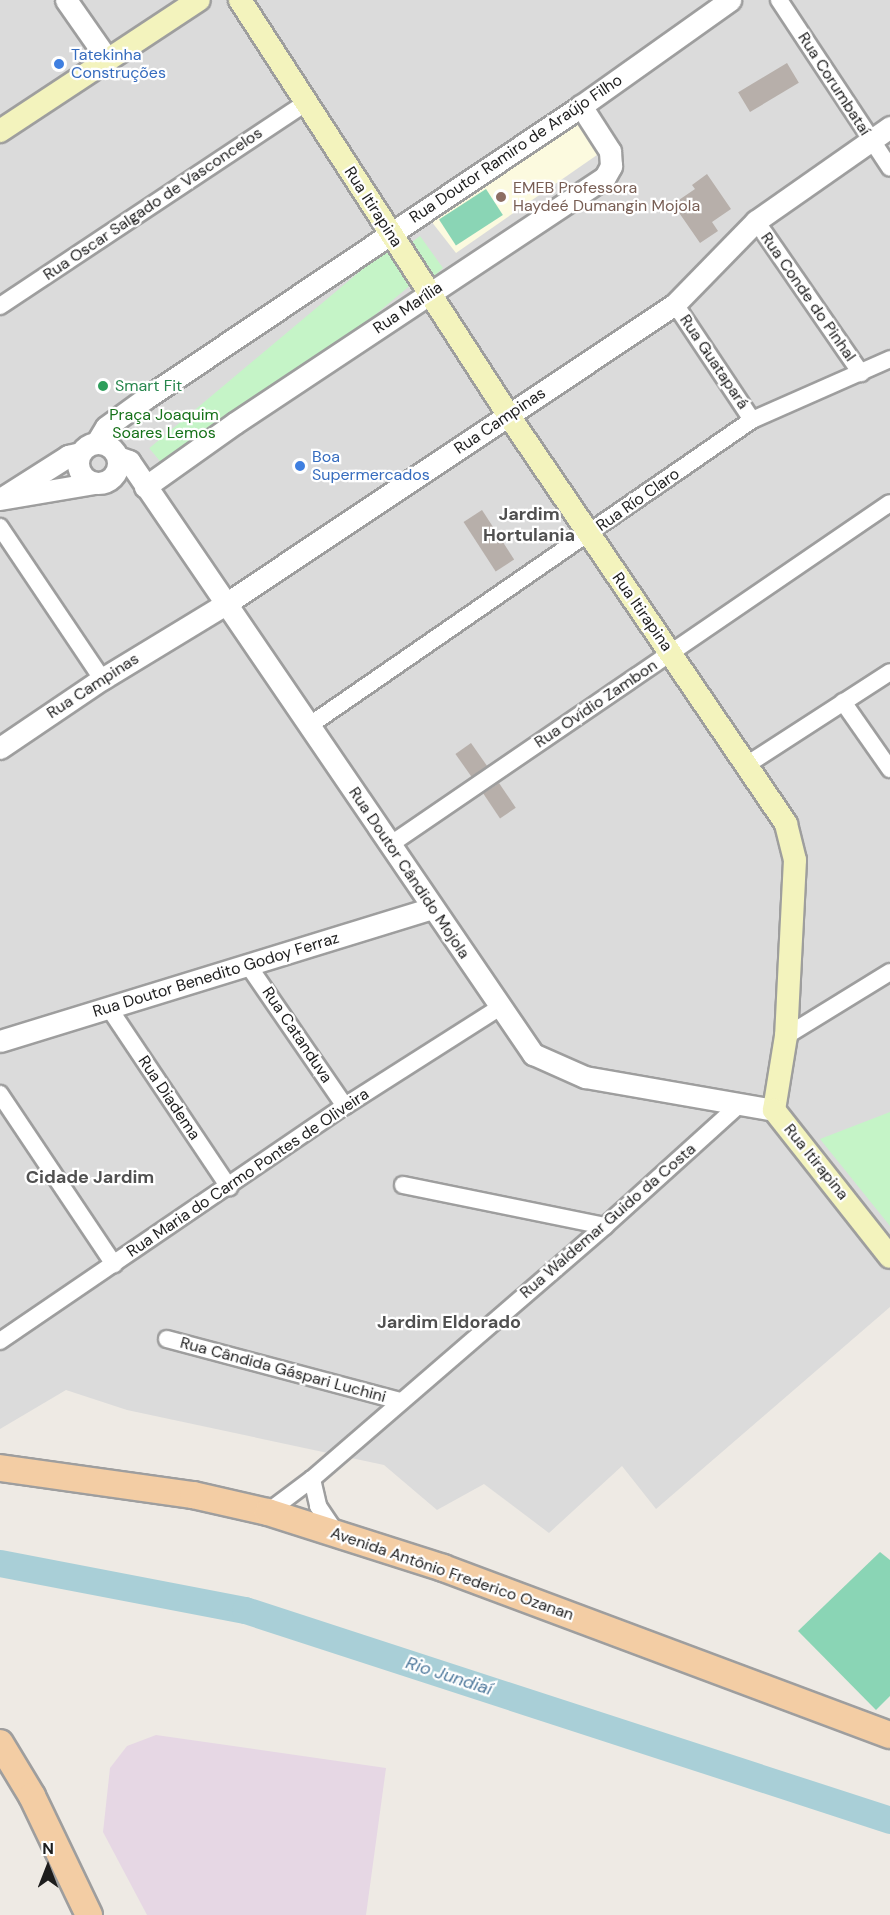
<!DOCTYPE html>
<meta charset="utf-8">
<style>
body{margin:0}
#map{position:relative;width:890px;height:1915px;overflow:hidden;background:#eeeae4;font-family:"DM Sans",sans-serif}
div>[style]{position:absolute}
.residential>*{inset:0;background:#dbdbdb}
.industrial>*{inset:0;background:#e6d7e4}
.education>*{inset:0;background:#fcfadf}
.park>*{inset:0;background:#c5f4c7;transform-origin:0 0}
.pitch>*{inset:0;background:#8ad5b5;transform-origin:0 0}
.river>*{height:27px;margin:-13.5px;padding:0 13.5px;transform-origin:13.5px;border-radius:13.5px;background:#a9cfd7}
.building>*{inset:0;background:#b7afaa;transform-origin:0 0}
.roads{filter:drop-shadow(2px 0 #9e9e9e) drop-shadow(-2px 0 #9e9e9e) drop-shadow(0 2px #9e9e9e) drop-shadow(0 -2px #9e9e9e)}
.minor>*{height:16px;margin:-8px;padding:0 8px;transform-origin:8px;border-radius:8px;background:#fff}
.tertiary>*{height:21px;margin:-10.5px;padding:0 10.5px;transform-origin:10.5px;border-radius:10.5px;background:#fff}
.tertiary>.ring{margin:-10.5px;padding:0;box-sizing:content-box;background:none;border:21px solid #fff;border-radius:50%}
.secondary>*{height:22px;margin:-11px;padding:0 11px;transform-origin:11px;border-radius:11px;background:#f3f3bd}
.primary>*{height:26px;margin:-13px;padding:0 13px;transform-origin:13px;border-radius:13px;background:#f3cda4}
.dots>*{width:16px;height:16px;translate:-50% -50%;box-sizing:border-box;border:3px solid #fff;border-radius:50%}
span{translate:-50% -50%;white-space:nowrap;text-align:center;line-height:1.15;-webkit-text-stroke:4.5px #fff;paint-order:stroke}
.shop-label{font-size:16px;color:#366cbe}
.left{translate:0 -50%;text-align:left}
.street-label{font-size:16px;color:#1d1d1d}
.education-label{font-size:16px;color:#785e54}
.leisure-label{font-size:16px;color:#27864d}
.park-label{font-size:16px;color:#167119}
.neighbourhood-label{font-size:18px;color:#505050;font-weight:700}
.water-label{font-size:18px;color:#507a9d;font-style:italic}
.north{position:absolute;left:18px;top:1837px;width:60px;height:60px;-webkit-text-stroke:4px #fff;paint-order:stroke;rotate:0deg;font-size:16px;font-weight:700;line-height:24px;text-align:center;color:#1d1d1d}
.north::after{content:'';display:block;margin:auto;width:21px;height:27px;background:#1d1d1d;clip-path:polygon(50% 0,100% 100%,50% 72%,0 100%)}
</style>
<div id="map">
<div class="residential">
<i style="clip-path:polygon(0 0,890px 0,890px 1307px,656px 1509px,622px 1466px,549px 1533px,484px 1484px,437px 1510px,384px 1465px,127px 1410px,66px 1390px,0 1429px)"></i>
</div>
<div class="industrial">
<i style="clip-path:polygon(156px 1735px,386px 1768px,366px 1915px,147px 1915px,103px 1832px,110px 1768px,127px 1746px)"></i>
</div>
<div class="education">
<i style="clip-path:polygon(571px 123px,582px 123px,595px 138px,597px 155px,456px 253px,431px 221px)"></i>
</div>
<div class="park">
<i style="clip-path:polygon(420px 236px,443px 268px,433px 277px,429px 278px,408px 245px)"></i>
<i style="left:389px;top:247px;width:43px;height:313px;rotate:50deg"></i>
<i style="clip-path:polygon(890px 1112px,890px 1226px,820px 1139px)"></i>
</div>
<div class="pitch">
<i style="left:486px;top:189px;width:31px;height:56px;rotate:57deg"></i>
<i style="clip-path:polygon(880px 1552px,890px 1560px,890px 1696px,876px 1710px,798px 1631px)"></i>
</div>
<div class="river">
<i style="left:0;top:1563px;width:249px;rotate:10.9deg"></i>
<i style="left:245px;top:1610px;width:678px;rotate:18.03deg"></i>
</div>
<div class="building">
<i style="left:787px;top:63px;width:23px;height:57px;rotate:59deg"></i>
<i style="clip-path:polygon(707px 174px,731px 209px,712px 222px,718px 231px,700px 243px,673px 204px,695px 189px,692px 185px)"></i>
<i style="left:482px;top:510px;width:59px;height:22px;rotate:57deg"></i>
<i style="left:471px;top:743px;width:28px;height:19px;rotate:55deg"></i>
<i style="left:499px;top:783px;width:30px;height:19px;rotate:56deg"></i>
</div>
<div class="roads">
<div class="minor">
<i style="left:779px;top:0;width:201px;rotate:56.5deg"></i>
<i style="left:756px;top:221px;width:185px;rotate:55.4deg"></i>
<i style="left:675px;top:304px;width:139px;rotate:56.4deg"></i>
<i style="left:0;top:306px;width:366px;rotate:-33.6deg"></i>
<i style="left:0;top:527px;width:183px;rotate:56.1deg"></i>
<i style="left:843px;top:702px;width:82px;rotate:55deg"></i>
<i style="left:310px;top:725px;width:537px;rotate:-34.61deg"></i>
<i style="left:752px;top:420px;width:151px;rotate:-23.8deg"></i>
<i style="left:748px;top:764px;width:169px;rotate:-32.9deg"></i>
<i style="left:391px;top:844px;width:604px;rotate:-34.35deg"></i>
<i style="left:248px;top:965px;width:171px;rotate:55.5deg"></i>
<i style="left:109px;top:1008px;width:216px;rotate:56.2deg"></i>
<i style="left:786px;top:1036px;width:122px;rotate:-31.6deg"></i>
<i style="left:0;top:1094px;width:205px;rotate:56.2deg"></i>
<i style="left:403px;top:1185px;width:206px;rotate:11.5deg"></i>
<i style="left:167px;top:1339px;width:241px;rotate:14.9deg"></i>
<i style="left:0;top:1341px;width:417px;rotate:-34.3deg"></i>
<i style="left:345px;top:1106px;width:183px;rotate:-32.5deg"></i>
<i style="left:312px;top:1479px;width:28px;rotate:77deg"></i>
<i style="left:318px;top:1506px;width:34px;rotate:56deg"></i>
<i style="left:268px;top:1512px;width:55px;rotate:-36.9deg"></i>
<i style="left:312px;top:1479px;width:387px;rotate:-40.8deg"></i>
<i style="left:605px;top:1226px;width:182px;rotate:-42.1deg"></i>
</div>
<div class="tertiary">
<i style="left:66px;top:0;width:73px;rotate:55deg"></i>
<i style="left:97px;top:442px;width:17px;rotate:-59deg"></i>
<i style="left:106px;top:427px;width:49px;rotate:-35.9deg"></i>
<i style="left:146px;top:398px;width:524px;rotate:-33.87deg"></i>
<i style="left:581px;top:106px;width:183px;rotate:-35.4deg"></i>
<i class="ring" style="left:78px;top:443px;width:19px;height:19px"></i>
<i style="left:118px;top:457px;width:12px;rotate:20deg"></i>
<i style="left:129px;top:461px;width:718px;rotate:55.73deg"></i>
<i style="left:533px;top:1054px;width:57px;rotate:23.9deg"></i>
<i style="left:585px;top:1077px;width:192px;rotate:9.9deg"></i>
<i style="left:145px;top:487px;width:110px;rotate:-35.4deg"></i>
<i style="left:235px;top:423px;width:444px;rotate:-33.6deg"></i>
<i style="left:605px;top:177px;width:13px;rotate:-61deg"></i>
<i style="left:611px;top:166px;width:15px;rotate:-94deg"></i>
<i style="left:610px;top:151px;width:54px;rotate:-122.8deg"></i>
<i style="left:5px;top:496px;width:75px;rotate:-32.4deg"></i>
<i style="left:68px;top:456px;width:12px;rotate:-14deg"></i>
<i style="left:0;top:499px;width:96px;rotate:-9.6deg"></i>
<i style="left:0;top:748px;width:123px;rotate:-34.1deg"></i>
<i style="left:102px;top:679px;width:146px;rotate:-31.3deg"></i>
<i style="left:227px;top:603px;width:539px;rotate:-33.72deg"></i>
<i style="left:675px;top:304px;width:116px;rotate:-45.7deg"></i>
<i style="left:756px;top:221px;width:164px;rotate:-35deg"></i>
<i style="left:0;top:1041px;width:452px;rotate:-17.1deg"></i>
</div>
<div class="secondary">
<i style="left:240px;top:0;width:495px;rotate:57.1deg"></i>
<i style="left:509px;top:416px;width:493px;rotate:55.8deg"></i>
<i style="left:786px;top:824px;width:37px;rotate:76deg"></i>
<i style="left:795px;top:860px;width:176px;rotate:92.9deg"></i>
<i style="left:786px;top:1036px;width:75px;rotate:99.2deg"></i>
<i style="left:774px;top:1110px;width:187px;rotate:51.7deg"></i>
<i style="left:0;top:131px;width:238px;rotate:-33.4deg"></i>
</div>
<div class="primary">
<i style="left:0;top:1468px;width:195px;rotate:8deg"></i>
<i style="left:193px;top:1495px;width:77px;rotate:12.8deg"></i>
<i style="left:268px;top:1512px;width:184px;rotate:17.7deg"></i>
<i style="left:443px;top:1568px;width:477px;rotate:20.5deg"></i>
<i style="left:0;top:1743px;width:62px;rotate:58.9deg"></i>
<i style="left:32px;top:1796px;width:132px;rotate:64.4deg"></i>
</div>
</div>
<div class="dots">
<i style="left:59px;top:64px;background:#3f7fe0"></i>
<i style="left:501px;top:197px;background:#8d6e63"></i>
<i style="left:103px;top:386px;background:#2e9e5b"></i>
<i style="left:300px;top:466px;background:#3f7fe0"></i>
</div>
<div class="shop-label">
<span class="left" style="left:71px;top:64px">Tatekinha<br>Construções</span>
<span class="left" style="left:312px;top:466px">Boa<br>Supermercados</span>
</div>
<div class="street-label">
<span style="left:834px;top:84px;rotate:57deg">Rua Corumbataí</span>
<span style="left:516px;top:149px;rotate:-34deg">Rua Doutor Ramiro de Araújo Filho</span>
<span style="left:153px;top:204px;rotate:-34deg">Rua Oscar Salgado de Vasconcelos</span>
<span style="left:373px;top:207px;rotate:57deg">Rua Itirapina</span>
<span style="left:808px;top:297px;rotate:55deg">Rua Conde do Pinhal</span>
<span style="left:408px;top:308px;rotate:-34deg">Rua Marília</span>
<span style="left:714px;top:362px;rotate:56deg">Rua Guatapará</span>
<span style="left:500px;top:421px;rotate:-34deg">Rua Campinas</span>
<span style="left:638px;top:500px;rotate:-35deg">Rua Río Claro</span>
<span style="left:642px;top:612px;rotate:55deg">Rua Itirapina</span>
<span style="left:93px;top:686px;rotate:-33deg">Rua Campinas</span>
<span style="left:596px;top:704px;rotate:-34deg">Rua Ovídio Zambon</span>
<span style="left:409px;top:873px;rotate:56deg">Rua Doutor Cândido Mojola</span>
<span style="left:216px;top:975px;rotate:-17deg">Rua Doutor Benedito Godoy Ferraz</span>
<span style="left:297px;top:1035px;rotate:56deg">Rua Catanduva</span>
<span style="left:169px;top:1098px;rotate:56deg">Rua Diadema</span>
<span style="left:816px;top:1162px;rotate:51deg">Rua Itirapina</span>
<span style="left:248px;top:1173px;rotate:-34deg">Rua Maria do Carmo Pontes de Oliveira</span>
<span style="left:608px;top:1221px;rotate:-41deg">Rua Waldemar Guido da Costa</span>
<span style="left:283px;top:1370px;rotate:15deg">Rua Cândida Gáspari Luchini</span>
<span style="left:452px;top:1574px;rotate:19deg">Avenida Antônio Frederico Ozanan</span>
</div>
<div class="education-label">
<span class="left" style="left:513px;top:197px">EMEB Professora<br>Haydeé Dumangin Mojola</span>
</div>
<div class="leisure-label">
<span class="left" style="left:115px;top:386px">Smart Fit</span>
</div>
<div class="park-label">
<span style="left:164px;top:424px">Praça Joaquim<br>Soares Lemos</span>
</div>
<div class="neighbourhood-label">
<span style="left:529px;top:525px">Jardim<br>Hortulania</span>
<span style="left:90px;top:1177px">Cidade Jardim</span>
<span style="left:449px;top:1322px">Jardim Eldorado</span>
</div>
<div class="water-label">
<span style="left:449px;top:1676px;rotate:18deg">Rio Jundiaí</span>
</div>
<div class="north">N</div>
</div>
